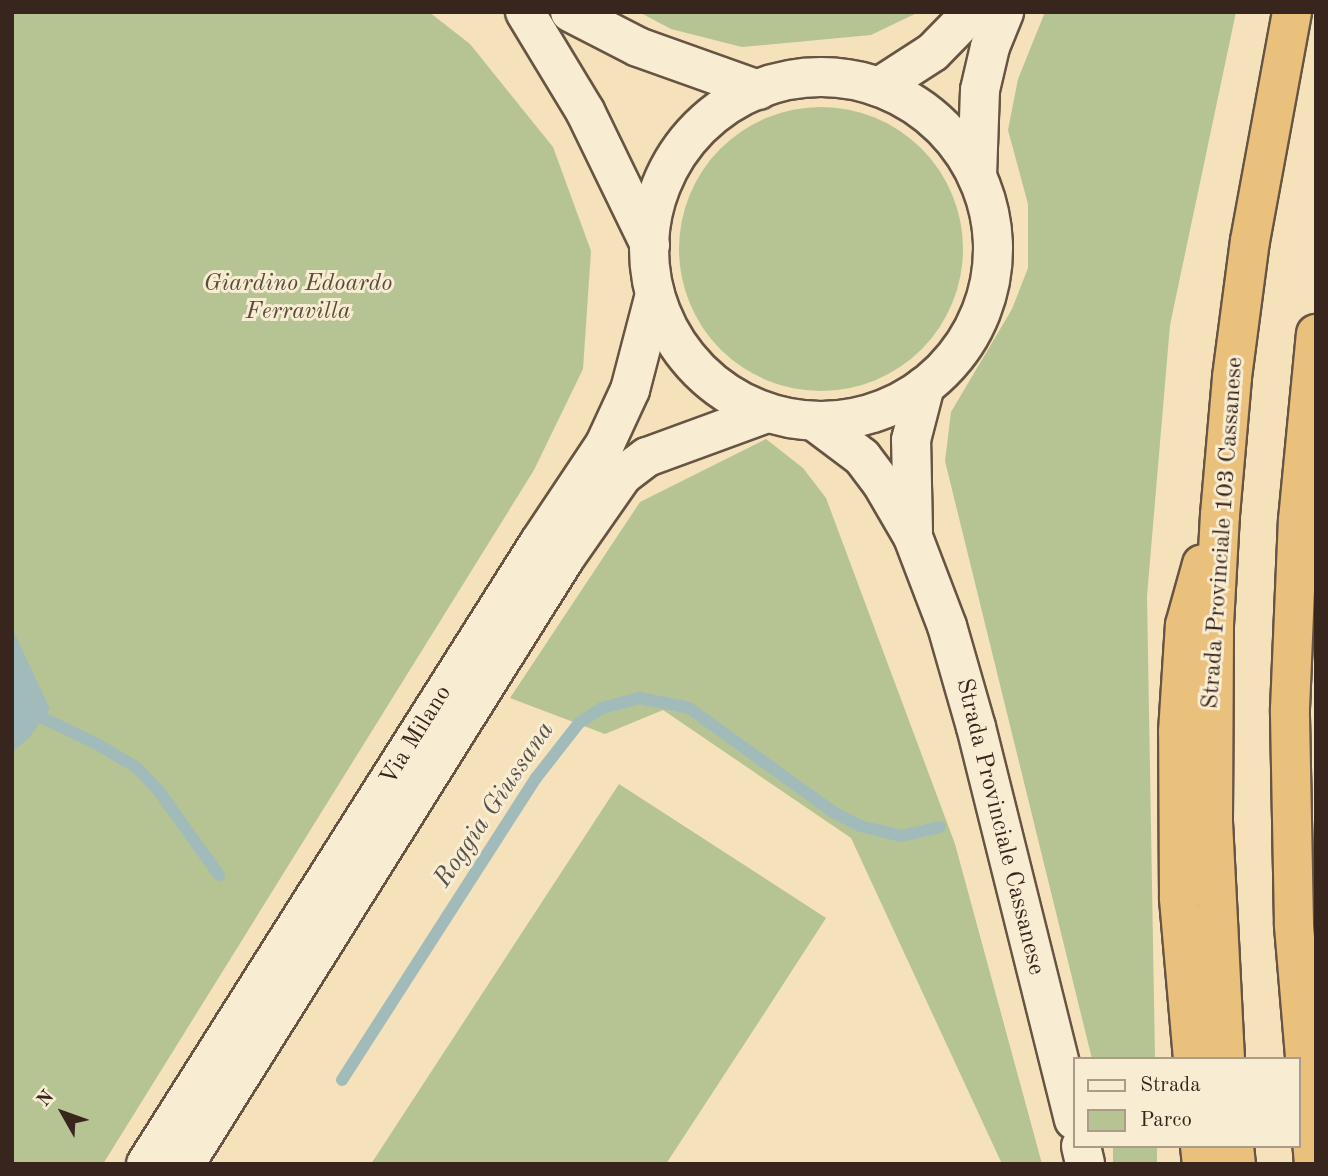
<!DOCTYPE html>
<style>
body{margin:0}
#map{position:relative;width:1328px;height:1176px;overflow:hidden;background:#f5e1ba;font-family:"Old Standard TT",serif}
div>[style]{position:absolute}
.green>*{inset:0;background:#b6c494;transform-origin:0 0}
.round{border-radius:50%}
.water>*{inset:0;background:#a1bbbb}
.stream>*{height:12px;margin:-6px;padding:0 6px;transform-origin:6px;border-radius:6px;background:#a1bbbb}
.roads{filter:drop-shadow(2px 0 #675444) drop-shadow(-2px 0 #675444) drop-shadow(0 2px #675444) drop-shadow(0 -2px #675444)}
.tertiary>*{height:38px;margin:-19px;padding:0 19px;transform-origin:19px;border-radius:19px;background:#f8ecd2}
.secondary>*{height:38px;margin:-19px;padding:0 19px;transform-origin:19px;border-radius:19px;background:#f8ecd2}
.secondary>.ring{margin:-19px;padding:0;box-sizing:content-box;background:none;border:38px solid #f8ecd2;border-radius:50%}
.trunk>*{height:38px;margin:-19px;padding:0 19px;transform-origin:19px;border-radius:19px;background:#eac07d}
span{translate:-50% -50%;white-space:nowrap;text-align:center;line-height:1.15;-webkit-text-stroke:6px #f8ecd2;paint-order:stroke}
.park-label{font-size:24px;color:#584d3b;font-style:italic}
.street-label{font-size:24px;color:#38251d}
.water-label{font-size:26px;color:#58524c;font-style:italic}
.frame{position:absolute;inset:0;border:14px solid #38251d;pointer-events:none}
.legend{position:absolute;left:1073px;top:1057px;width:228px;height:91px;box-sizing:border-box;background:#f8ecd2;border:2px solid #ab9c8a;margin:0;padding:9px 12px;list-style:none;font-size:21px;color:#38251d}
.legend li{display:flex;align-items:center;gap:14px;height:35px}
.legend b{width:35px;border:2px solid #ab9c8a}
.north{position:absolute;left:28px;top:1078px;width:70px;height:70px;-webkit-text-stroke:5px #f8ecd2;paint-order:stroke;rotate:310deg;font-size:19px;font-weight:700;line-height:28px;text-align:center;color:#38251d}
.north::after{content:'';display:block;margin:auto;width:24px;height:32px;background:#38251d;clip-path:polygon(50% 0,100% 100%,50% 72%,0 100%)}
</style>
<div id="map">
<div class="green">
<i style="clip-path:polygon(12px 12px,429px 12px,470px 44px,553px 147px,591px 251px,583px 369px,534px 470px,103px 1164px,12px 1164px)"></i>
<i style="clip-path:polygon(639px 12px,919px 12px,871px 35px,742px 47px,671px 29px)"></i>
<i style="clip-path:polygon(1045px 12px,1236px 12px,1170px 325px,1147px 596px,1155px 1059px,1092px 1059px,945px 461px,951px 412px,1012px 309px,1028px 268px,1028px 204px,1008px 130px,1018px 79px)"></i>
<i class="round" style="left:679px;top:107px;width:284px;height:284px"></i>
<i style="clip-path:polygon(766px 439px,803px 468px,826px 498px,955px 844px,1042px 1164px,1002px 1164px,851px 838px,663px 710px,605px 734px,510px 698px,640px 502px)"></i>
<i style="clip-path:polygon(619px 784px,826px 918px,760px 1020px,666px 1164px,371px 1164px)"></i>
<i style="left:1113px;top:1146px;width:44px;height:19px"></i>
</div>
<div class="water">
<i style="clip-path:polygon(12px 628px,50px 709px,29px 738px,12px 752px)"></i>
</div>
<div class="stream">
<i style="left:12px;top:703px;width:94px;rotate:25.8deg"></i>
<i style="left:97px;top:744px;width:45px;rotate:30.5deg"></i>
<i style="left:136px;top:767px;width:32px;rotate:46deg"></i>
<i style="left:158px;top:790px;width:105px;rotate:54.3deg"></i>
<i style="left:342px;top:1080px;width:359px;rotate:-57.3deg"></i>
<i style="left:536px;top:778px;width:70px;rotate:-52deg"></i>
<i style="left:579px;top:723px;width:27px;rotate:-33deg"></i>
<i style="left:602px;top:708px;width:39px;rotate:-15deg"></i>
<i style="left:640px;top:698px;width:50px;rotate:11.5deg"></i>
<i style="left:689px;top:708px;width:178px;rotate:35.8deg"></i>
<i style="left:833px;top:812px;width:30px;rotate:27deg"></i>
<i style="left:860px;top:826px;width:42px;rotate:13.7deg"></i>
<i style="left:901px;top:836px;width:40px;rotate:-13deg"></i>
</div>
<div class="roads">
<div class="tertiary">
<i style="left:525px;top:12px;width:116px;rotate:58.8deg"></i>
<i style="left:585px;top:111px;width:149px;rotate:64.1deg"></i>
<i style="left:570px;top:12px;width:76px;rotate:27.2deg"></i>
<i style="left:638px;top:47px;width:128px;rotate:19.6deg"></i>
<i style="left:146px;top:1164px;width:735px;rotate:-57.67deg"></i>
<i style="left:539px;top:543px;width:119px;rotate:-56.3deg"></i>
<i style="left:605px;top:444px;width:60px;rotate:-65.2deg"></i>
<i style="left:630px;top:390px;width:99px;rotate:-75.4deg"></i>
<i style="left:185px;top:1164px;width:715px;rotate:-57.91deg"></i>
<i style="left:565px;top:558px;width:101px;rotate:-55.1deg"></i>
<i style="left:623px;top:475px;width:30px;rotate:-37deg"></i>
<i style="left:647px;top:457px;width:128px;rotate:-20.1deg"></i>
</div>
<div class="secondary">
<i class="ring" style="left:649px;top:77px;width:306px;height:306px"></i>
<i style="left:879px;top:87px;width:64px;rotate:-32.9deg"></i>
<i style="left:933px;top:52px;width:56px;rotate:-45.7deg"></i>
<i style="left:977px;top:176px;width:86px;rotate:-88deg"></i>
<i style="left:980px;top:90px;width:44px;rotate:-76.9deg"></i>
<i style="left:990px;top:47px;width:38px;rotate:-68deg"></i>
<i style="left:814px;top:421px;width:60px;rotate:36.9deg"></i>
<i style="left:862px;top:457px;width:31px;rotate:53deg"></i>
<i style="left:881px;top:482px;width:64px;rotate:59.8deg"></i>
<i style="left:913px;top:537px;width:95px;rotate:69.1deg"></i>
<i style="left:947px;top:626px;width:105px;rotate:74deg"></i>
<i style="left:976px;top:727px;width:405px;rotate:76deg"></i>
<i style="left:913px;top:532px;width:92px;rotate:-91.2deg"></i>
<i style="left:911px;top:440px;width:56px;rotate:-75.5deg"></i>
<i style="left:1081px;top:1146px;width:18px;rotate:77deg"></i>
</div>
<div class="trunk">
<i style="left:1193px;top:1059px;width:162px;rotate:-95deg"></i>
<i style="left:1179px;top:898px;width:166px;rotate:-90.3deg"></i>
<i style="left:1178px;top:732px;width:107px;rotate:-86.3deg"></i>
<i style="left:1185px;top:625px;width:63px;rotate:-74.4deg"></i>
<i style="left:1225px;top:1059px;width:241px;rotate:-92.9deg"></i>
<i style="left:1213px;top:818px;width:193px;rotate:-89.7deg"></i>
<i style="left:1214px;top:625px;width:110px;rotate:-86.9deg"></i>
<i style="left:1220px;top:515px;width:139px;rotate:-85deg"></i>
<i style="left:1232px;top:377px;width:137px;rotate:-82.5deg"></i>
<i style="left:1250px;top:241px;width:233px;rotate:-79.6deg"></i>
<i style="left:1200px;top:1146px;width:18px;rotate:84deg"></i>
<i style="left:1234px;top:1146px;width:18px;rotate:84deg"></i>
<i style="left:1314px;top:1164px;width:241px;rotate:-94.8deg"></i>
<i style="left:1294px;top:924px;width:215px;rotate:-91.1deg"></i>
<i style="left:1290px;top:709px;width:189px;rotate:-87.6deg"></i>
<i style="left:1298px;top:520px;width:187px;rotate:-84.5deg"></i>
</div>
</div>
<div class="park-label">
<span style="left:298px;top:299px">Giardino Edoardo<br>Ferravilla</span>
</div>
<div class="street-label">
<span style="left:1224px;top:533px;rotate:-86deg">Strada Provinciale 103 Cassanese</span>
<span style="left:417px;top:736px;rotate:-58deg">Via Milano</span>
<span style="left:999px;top:827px;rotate:76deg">Strada Provinciale Cassanese</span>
</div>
<div class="water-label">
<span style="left:495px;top:805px;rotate:-56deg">Roggia Giussana</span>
</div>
<div class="frame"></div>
<ul class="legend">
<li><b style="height:9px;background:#f8ecd2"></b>Strada</li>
<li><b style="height:19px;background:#b6c494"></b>Parco</li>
</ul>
<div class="north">N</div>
</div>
